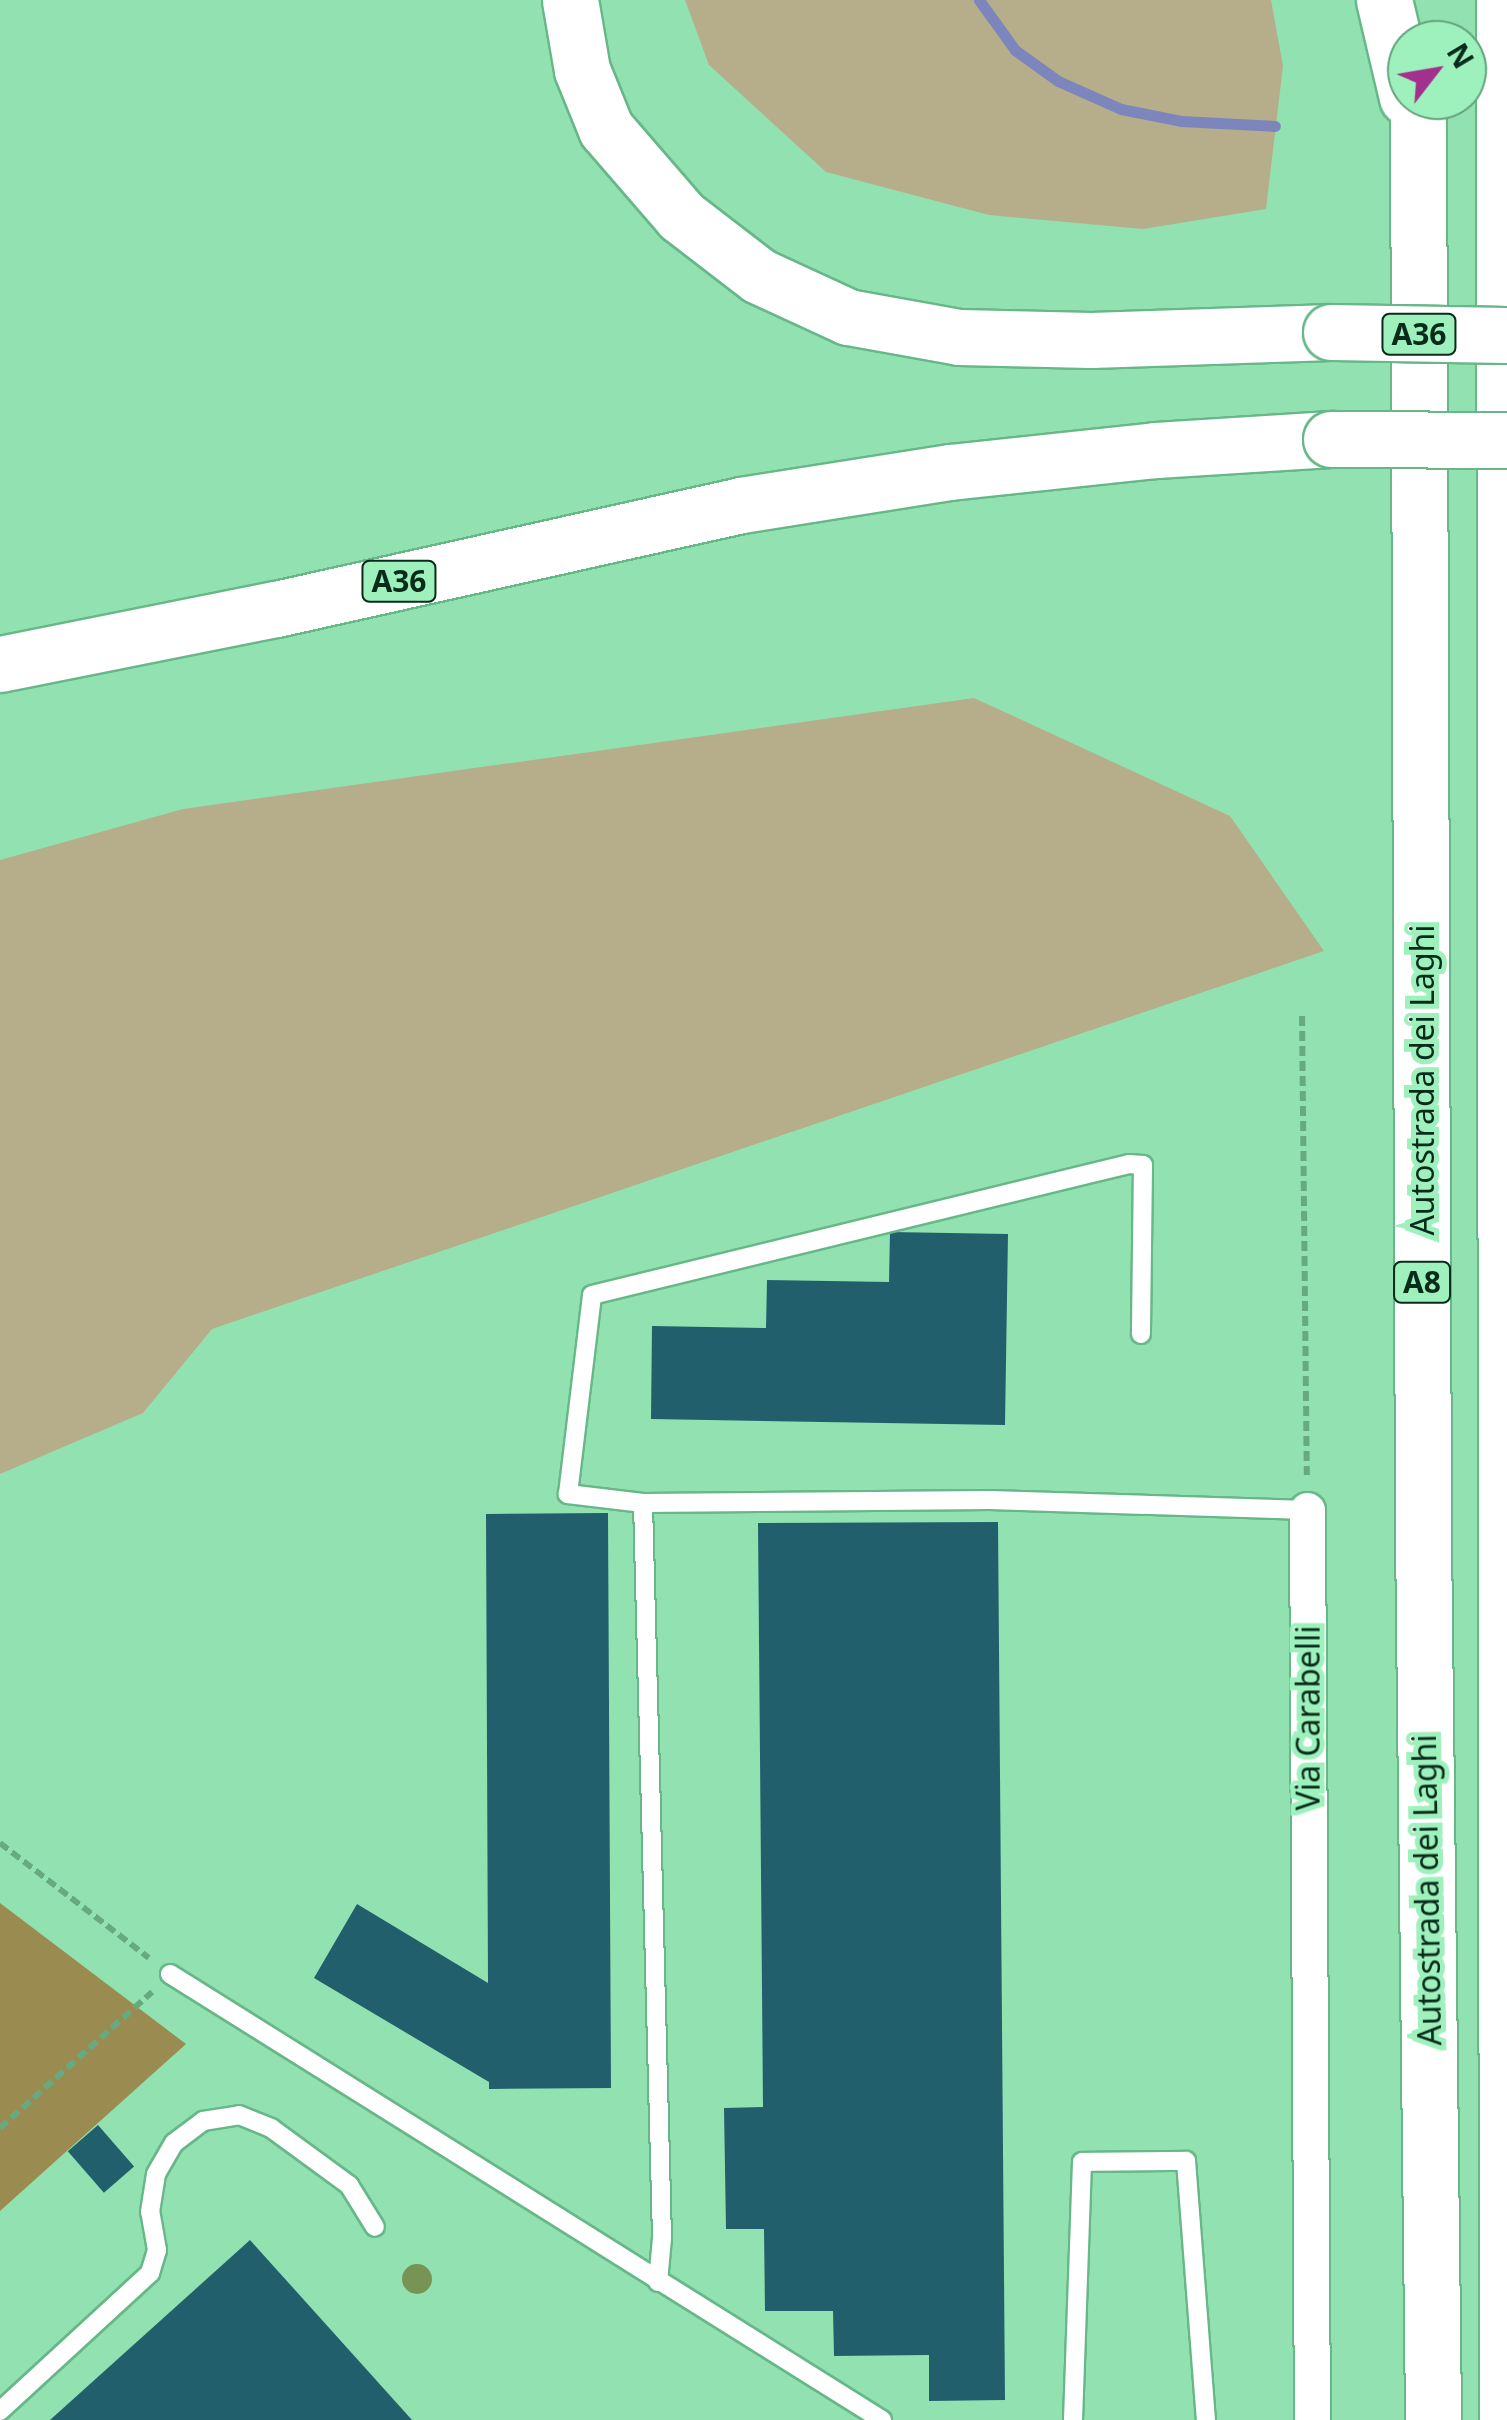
<!DOCTYPE html>
<style>
body{margin:0}
#map{position:relative;width:1507px;height:2420px;overflow:hidden;background:#91e2b0;font-family:"Noto Sans",sans-serif}
div>[style]{position:absolute}
.green>*{inset:0;background:#b6ae8a}
.forest>*{inset:0;background:#9a8c50}
.stream>*{height:11px;margin:-5.5px;padding:0 5.5px;transform-origin:5.5px;border-radius:5.5px;background:#7d86bc}
.building>*{inset:0;background:#225f6d;transform-origin:0 0}
.path>*{height:6px;margin-top:-3px;transform-origin:0;background:repeating-linear-gradient(90deg,#67aa81 0 10px,transparent 0 15px)}
.roads{filter:drop-shadow(2px 0 #67b788) drop-shadow(-2px 0 #67b788) drop-shadow(0 2px #67b788) drop-shadow(0 -2px #67b788)}
.lane>*{height:18px;margin:-9px;padding:0 9px;transform-origin:9px;border-radius:9px;background:#fff}
.street>*{height:35px;margin:-17.5px;padding:0 17.5px;transform-origin:17.5px;border-radius:17.5px;background:#fff}
.highway>*{height:55px;margin:-27.5px;padding:0 27.5px;transform-origin:27.5px;border-radius:27.5px;background:#fff}
.bridges{filter:drop-shadow(2px 0 #67b788) drop-shadow(-2px 0 #67b788) drop-shadow(0 2px #67b788) drop-shadow(0 -2px #67b788)}
.highway-bridge>*{height:55px;margin:-27.5px;padding:0 27.5px;transform-origin:27.5px;border-radius:27.5px;background:#fff}
.trees>*{width:30px;height:30px;margin:-15px;border-radius:50%;background:#789454}
span{translate:-50% -50%;white-space:nowrap;text-align:center;line-height:1.15;-webkit-text-stroke:10px #9ef0bd;paint-order:stroke}
.shield-label span{padding:2px 8px;background:#9ef0bd;border:2px solid;border-radius:8px;-webkit-text-stroke-width:0}
.shield-label{font-size:30px;color:#082c19;font-weight:700}
.street-label{font-size:32px;color:#082c19}
.north{position:absolute;left:1387px;top:20px;width:100px;height:100px;box-sizing:border-box;background:#9ef0bd;border:2px solid #62a27b;border-radius:50%;rotate:59deg;font-size:28px;font-weight:700;line-height:40px;text-align:center;color:#082c19}
.north::after{content:'';display:block;margin:auto;width:35px;height:45px;background:#a2318d;clip-path:polygon(50% 0,100% 100%,50% 72%,0 100%)}
</style>
<div id="map">
<div class="green">
<i style="clip-path:polygon(685px 0,1271px 0,1283px 66px,1266px 209px,1143px 229px,989px 215px,826px 172px,709px 65px)"></i>
<i style="clip-path:polygon(974px 698px,1230px 816px,1324px 951px,212px 1329px,143px 1413px,0 1474px,0 860px,183px 809px)"></i>
</div>
<div class="forest">
<i style="clip-path:polygon(0 1903px,186px 2044px,0 2211px)"></i>
</div>
<div class="stream">
<i style="left:979px;top:0;width:62px;rotate:54.2deg"></i>
<i style="left:1015px;top:50px;width:53px;rotate:35.8deg"></i>
<i style="left:1058px;top:81px;width:69px;rotate:24deg"></i>
<i style="left:1121px;top:109px;width:61px;rotate:11.3deg"></i>
<i style="left:1181px;top:121px;width:94px;rotate:3deg"></i>
</div>
<div class="building">
<i style="clip-path:polygon(890px 1232px,1008px 1234px,1005px 1425px,651px 1419px,652px 1326px,766px 1328px,767px 1280px,889px 1282px)"></i>
<i style="clip-path:polygon(608px 1513px,611px 2088px,489px 2089px,489px 2082px,314px 1978px,357px 1904px,488px 1983px,486px 1514px)"></i>
<i style="clip-path:polygon(998px 1522px,1005px 2400px,929px 2401px,929px 2355px,834px 2356px,833px 2311px,765px 2311px,764px 2229px,726px 2229px,724px 2108px,763px 2107px,758px 1523px)"></i>
<i style="left:98px;top:2125px;width:55px;height:40px;rotate:49deg"></i>
<i style="clip-path:polygon(250px 2240px,412px 2420px,50px 2420px)"></i>
</div>
<div class="path">
<i style="left:1302px;top:1016px;width:459px;rotate:89.4deg"></i>
<i style="left:0;top:1843px;width:188px;rotate:37.7deg"></i>
<i style="left:0;top:2128px;width:204px;rotate:-41.8deg"></i>
</div>
<div class="roads">
<div class="lane">
<i style="left:643px;top:1503px;width:76px;rotate:-173.2deg"></i>
<i style="left:568px;top:1494px;width:200px;rotate:-83.1deg"></i>
<i style="left:592px;top:1295px;width:553px;rotate:-13.71deg"></i>
<i style="left:1129px;top:1164px;width:14px;rotate:4deg"></i>
<i style="left:1143px;top:1165px;width:169px;rotate:90.7deg"></i>
<i style="left:170px;top:1974px;width:840px;rotate:32.06deg"></i>
<i style="left:658px;top:2282px;width:44px;rotate:-84.8deg"></i>
<i style="left:662px;top:2238px;width:735px;rotate:-91.48deg"></i>
<i style="left:643px;top:1503px;width:347px;rotate:-0.5deg"></i>
<i style="left:990px;top:1500px;width:317px;rotate:1.8deg"></i>
<i style="left:0;top:2411px;width:204px;rotate:-42.6deg"></i>
<i style="left:150px;top:2273px;width:24px;rotate:-73deg"></i>
<i style="left:157px;top:2250px;width:39px;rotate:-100deg"></i>
<i style="left:150px;top:2212px;width:38px;rotate:-81deg"></i>
<i style="left:156px;top:2174px;width:36px;rotate:-60deg"></i>
<i style="left:174px;top:2143px;width:36px;rotate:-37deg"></i>
<i style="left:203px;top:2121px;width:36px;rotate:-9deg"></i>
<i style="left:239px;top:2115px;width:35px;rotate:22deg"></i>
<i style="left:271px;top:2128px;width:97px;rotate:36.2deg"></i>
<i style="left:349px;top:2185px;width:49px;rotate:58.2deg"></i>
<i style="left:1073px;top:2420px;width:258px;rotate:-88deg"></i>
<i style="left:1082px;top:2162px;width:104px;rotate:-0.6deg"></i>
<i style="left:1186px;top:2161px;width:260px;rotate:85.6deg"></i>
</div>
<div class="street">
<i style="left:1307px;top:1510px;width:910px;rotate:89.69deg"></i>
</div>
<div class="highway">
<i style="left:570px;top:0;width:71px;rotate:80.3deg"></i>
<i style="left:582px;top:70px;width:64px;rotate:67.9deg"></i>
<i style="left:606px;top:129px;width:115px;rotate:49.2deg"></i>
<i style="left:681px;top:216px;width:98px;rotate:37.6deg"></i>
<i style="left:759px;top:276px;width:98px;rotate:24.7deg"></i>
<i style="left:848px;top:317px;width:113px;rotate:10.2deg"></i>
<i style="left:959px;top:337px;width:132px;rotate:1.3deg"></i>
<i style="left:1091px;top:340px;width:240px;rotate:-1.9deg"></i>
<i style="left:1384px;top:0;width:100px;rotate:76.7deg"></i>
<i style="left:1504px;top:0;width:2420px;rotate:89.93deg"></i>
<i style="left:1418px;top:100px;width:1434px;rotate:89.8deg"></i>
<i style="left:1423px;top:1534px;width:886px;rotate:89.35deg"></i>
<i style="left:0;top:664px;width:281px;rotate:-11.3deg"></i>
<i style="left:276px;top:609px;width:476px;rotate:-12.6deg"></i>
<i style="left:741px;top:505px;width:212px;rotate:-9deg"></i>
<i style="left:950px;top:472px;width:207px;rotate:-6.1deg"></i>
<i style="left:1156px;top:450px;width:175px;rotate:-3.6deg"></i>
</div>
</div>
<div class="bridges">
<div class="highway-bridge">
<i style="left:1331px;top:332px;width:176px;rotate:1deg"></i>
<i style="left:1331px;top:439px;width:176px;rotate:0.3deg"></i>
</div>
</div>
<div class="trees">
<i style="left:417px;top:2279px"></i>
</div>
<div class="shield-label">
<span style="left:1419px;top:334px">A36</span>
<span style="left:399px;top:581px">A36</span>
<span style="left:1422px;top:1282px">A8</span>
</div>
<div class="street-label">
<span style="left:1422px;top:1080px;rotate:-90deg">Autostrada dei Laghi</span>
<span style="left:1308px;top:1718px;rotate:-90deg">Via Carabelli</span>
<span style="left:1427px;top:1890px;rotate:-91deg">Autostrada dei Laghi</span>
</div>
<div class="north">N</div>
</div>
